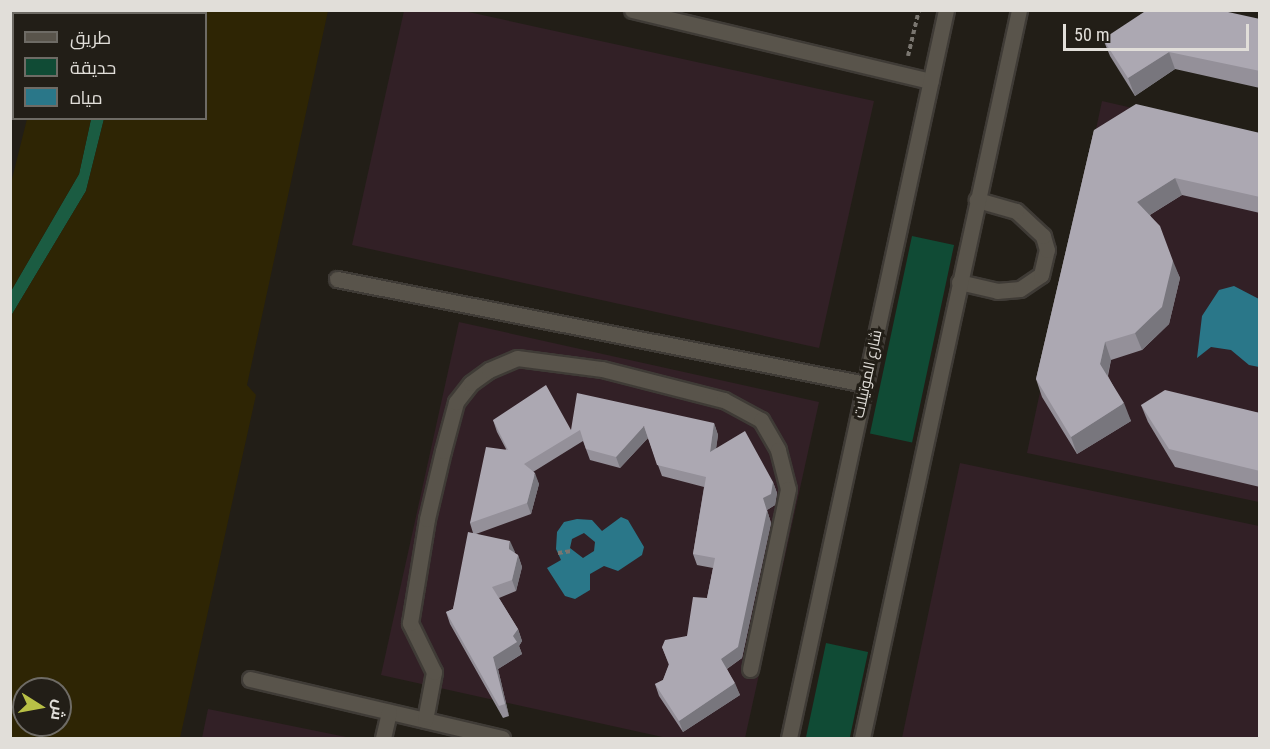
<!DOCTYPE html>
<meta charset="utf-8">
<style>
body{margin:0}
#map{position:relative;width:1270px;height:749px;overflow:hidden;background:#221e17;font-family:"Roboto Condensed",Cairo,sans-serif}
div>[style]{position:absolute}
.commercial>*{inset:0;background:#322026}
.green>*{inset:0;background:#104b35;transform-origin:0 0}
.forest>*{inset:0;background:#1b5c42}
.sand>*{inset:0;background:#2e2504}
.water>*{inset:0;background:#2a7789}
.path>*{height:4px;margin-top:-2px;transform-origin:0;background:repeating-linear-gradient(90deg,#7a7670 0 4.5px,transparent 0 7.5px)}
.roads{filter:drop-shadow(2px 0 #3f3b36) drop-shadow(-2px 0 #3f3b36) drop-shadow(0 2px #3f3b36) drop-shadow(0 -2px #3f3b36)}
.service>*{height:15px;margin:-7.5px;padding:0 7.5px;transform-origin:7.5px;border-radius:7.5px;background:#59544b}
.tertiary>*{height:15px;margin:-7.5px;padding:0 7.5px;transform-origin:7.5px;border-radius:7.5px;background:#59544b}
.wall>*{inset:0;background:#949099}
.shaded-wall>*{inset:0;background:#78767d}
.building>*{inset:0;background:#aca8b2}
span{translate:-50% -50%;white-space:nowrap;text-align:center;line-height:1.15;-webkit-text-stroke:6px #221e17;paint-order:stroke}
.street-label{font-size:15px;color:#e1ded9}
.frame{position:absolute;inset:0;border:12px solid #e1ded9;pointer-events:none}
.legend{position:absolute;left:12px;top:12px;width:195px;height:108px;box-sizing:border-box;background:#221e17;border:2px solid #6e6b65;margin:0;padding:8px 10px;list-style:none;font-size:18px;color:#e1ded9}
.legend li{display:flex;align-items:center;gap:12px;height:30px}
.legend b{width:30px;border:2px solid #6e6b65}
.north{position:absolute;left:12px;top:677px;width:60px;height:60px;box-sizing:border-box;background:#221e17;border:2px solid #6e6b65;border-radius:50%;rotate:101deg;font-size:16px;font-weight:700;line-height:24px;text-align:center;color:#e1ded9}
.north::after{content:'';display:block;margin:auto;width:21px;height:27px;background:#b9c046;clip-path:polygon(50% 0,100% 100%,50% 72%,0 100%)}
.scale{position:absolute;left:1063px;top:24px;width:186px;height:27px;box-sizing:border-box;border:3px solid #e1ded9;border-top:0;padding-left:8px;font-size:18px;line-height:21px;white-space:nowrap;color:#e1ded9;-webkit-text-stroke:4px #221e17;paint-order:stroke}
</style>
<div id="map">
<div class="commercial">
<i style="clip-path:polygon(404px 11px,464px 11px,874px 101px,819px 348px,352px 245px)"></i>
<i style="clip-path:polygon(1102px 101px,1259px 137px,1259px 502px,1027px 453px)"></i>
<i style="clip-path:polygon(459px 322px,819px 402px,745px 738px,667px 738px,381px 675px)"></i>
<i style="clip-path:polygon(960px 463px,1259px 526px,1259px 738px,902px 738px)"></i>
<i style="clip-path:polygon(208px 709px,351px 738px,202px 738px)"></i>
</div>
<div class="green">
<i style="left:912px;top:236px;width:43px;height:202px;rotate:12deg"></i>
<i style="left:826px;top:643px;width:43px;height:97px;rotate:12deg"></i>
</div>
<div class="forest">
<i style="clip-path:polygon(91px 119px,104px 119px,86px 191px,11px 316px,11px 291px,79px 174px)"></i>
</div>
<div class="sand">
<i style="clip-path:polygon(55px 10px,115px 10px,115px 11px,54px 13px)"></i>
<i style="clip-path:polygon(evenodd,129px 11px,328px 11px,247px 385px,256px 395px,180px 738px,11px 738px,11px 316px,86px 191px,104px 119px,206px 118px,206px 14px,129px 13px,129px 11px,24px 689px,60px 689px,60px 725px,24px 725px,24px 689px)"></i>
<i style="clip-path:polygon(27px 119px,91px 119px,79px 174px,11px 291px,11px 183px)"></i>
</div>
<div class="water">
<i style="clip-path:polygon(1234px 286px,1259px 299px,1259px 367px,1249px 365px,1231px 350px,1211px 347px,1197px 358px,1202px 316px,1219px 290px)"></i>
<i style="clip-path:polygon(evenodd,621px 517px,628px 520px,644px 547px,642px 555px,618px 571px,604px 566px,590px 574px,590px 590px,575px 599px,565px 596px,547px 568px,561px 560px,556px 549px,557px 532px,564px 522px,577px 519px,592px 520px,602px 531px,621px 517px,584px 533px,595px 542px,594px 551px,583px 558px,570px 548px,572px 539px,584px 533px)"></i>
</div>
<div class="path">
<i style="left:908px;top:56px;width:47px;rotate:-76.6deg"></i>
<i style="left:558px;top:553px;width:14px;rotate:-8deg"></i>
</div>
<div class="roads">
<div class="service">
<i style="left:632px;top:10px;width:307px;rotate:13.4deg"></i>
<i style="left:337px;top:279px;width:538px;rotate:11.25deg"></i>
<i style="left:959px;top:282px;width:39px;rotate:13deg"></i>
<i style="left:997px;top:291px;width:23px;rotate:-5deg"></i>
<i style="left:1020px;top:289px;width:25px;rotate:-34deg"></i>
<i style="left:1041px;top:275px;width:26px;rotate:-77deg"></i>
<i style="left:1047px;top:250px;width:15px;rotate:-106deg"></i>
<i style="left:1043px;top:236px;width:37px;rotate:-137deg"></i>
<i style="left:1016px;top:211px;width:41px;rotate:-164.2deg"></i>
<i style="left:250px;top:679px;width:259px;rotate:13.2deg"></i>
<i style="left:425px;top:720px;width:49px;rotate:-79.4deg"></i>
<i style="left:434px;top:672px;width:55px;rotate:-116.1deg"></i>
<i style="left:410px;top:623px;width:105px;rotate:-80.7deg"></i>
<i style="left:427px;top:519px;width:70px;rotate:-76.8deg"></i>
<i style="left:443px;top:451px;width:51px;rotate:-75.1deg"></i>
<i style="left:456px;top:402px;width:24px;rotate:-52deg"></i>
<i style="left:471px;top:383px;width:22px;rotate:-36deg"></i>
<i style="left:489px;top:370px;width:30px;rotate:-23deg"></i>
<i style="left:517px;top:358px;width:86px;rotate:7.4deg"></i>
<i style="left:602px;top:369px;width:126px;rotate:14.3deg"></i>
<i style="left:724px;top:400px;width:42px;rotate:28.4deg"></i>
<i style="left:761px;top:420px;width:34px;rotate:60deg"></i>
<i style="left:778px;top:450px;width:40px;rotate:75.6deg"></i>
<i style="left:788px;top:489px;width:184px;rotate:101.9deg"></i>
<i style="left:383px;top:738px;width:27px;rotate:-77deg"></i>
</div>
<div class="tertiary">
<i style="left:789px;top:738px;width:745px;rotate:-77.83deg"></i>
<i style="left:862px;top:738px;width:745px;rotate:-77.83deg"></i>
</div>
</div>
<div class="wall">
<i style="clip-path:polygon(1260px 19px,1260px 88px,1175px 69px,1135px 96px,1110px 56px,1103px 39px)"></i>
<i style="clip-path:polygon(1094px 130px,1260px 133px,1260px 213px,1182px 195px,1150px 215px,1180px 278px,1169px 324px,1142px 350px,1111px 360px,1108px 376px,1131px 421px,1077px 454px,1042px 397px,1036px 379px)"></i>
<i style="clip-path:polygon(1141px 405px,1260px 413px,1260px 487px,1175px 467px,1148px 422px)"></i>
<i style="clip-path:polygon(493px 420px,571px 430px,714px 423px,718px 435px,716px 448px,773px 482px,777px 493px,775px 505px,767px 510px,771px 523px,742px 658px,727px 669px,740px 695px,683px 732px,659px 696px,655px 684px,663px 680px,669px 665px,662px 647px,687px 636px,707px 598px,713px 568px,697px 565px,693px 554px,704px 487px,662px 476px,648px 438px,620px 468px,590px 460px,583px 441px,533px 472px,539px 484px,531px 514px,476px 534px,518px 555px,522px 567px,516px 591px,499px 598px,518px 629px,522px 641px,519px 646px,522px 654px,498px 669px,509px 716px,503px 718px,450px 624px,446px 612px,453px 609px,473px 533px,470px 523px,506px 449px,497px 432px)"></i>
</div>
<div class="shaded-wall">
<i style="clip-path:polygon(1169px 52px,1175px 69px,1135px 96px,1128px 78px)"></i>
<i style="clip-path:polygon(1175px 178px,1182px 195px,1143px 219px,1137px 202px)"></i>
<i style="clip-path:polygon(1173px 261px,1180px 278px,1169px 324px,1142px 350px,1135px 333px)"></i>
<i style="clip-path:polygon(1105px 342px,1111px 360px,1106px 381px,1100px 364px)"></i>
<i style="clip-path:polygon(1124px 403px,1131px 421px,1077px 454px,1071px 437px)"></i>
<i style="clip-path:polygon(714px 423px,718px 435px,714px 464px,710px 452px)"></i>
<i style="clip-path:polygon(644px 426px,648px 438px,620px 468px,616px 457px)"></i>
<i style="clip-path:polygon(535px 473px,539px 484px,531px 514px,527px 503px)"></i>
<i style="clip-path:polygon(773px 482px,777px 493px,775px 505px,767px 510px,771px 523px,742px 658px,725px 670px,721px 659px,763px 498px)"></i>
<i style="clip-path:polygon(510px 541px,515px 552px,513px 561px,509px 549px)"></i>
<i style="clip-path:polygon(518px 555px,522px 567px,516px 591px,512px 580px)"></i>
<i style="clip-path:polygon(518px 629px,522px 641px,519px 646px,522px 654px,498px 669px,509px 716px,505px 704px,493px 657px)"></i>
<i style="clip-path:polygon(735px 683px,740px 695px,683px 732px,679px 721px)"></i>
</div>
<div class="building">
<i style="clip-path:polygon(1147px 10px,1219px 10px,1260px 19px,1260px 71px,1169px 52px,1128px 78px,1103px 39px)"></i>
<i style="clip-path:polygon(1136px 104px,1260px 133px,1260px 197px,1175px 178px,1137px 202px,1160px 226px,1173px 261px,1162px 307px,1135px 333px,1105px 342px,1100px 364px,1124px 403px,1071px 437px,1036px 379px,1094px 130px)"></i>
<i style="clip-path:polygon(546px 385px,571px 430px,577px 393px,714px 423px,710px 452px,745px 431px,773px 482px,771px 494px,763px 498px,767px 511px,738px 647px,721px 659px,735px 683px,679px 721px,655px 684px,663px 680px,669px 664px,662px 647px,665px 640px,687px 636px,693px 597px,707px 598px,715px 558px,693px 554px,706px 477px,657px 465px,644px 426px,616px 457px,586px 449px,580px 430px,524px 464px,535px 473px,527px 503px,470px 523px,486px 447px,508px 450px,493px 420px)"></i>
<i style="clip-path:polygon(1165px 390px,1260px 413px,1260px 471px,1169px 449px,1141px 405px)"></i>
<i style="clip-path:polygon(468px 532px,510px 541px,509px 549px,518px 555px,512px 580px,492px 587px,518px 629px,513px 636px,517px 642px,493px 657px,505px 704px,499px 706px,446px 612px,453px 609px)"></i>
</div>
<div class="street-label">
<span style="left:868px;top:374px;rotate:-78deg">شارع الموتيلات</span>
</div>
<div class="frame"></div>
<ul class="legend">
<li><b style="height:8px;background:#59544b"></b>طريق</li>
<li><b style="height:16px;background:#104b35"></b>حديقة</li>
<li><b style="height:16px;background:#2a7789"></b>مياه</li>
</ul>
<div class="north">ش</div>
<div class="scale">50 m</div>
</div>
